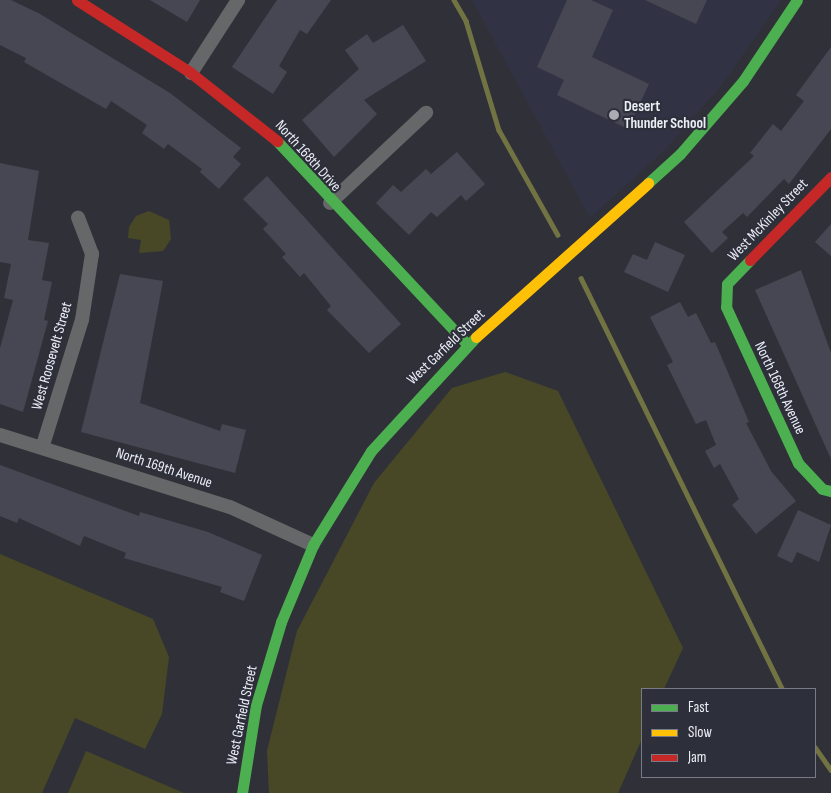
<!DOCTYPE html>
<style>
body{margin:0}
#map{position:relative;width:831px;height:793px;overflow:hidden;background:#303138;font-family:"Sofia Sans Condensed",sans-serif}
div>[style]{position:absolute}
.built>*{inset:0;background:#313344}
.green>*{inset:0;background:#484826}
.stream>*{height:4.5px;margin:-2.25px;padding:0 2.25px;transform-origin:2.25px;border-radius:2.25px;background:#727343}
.building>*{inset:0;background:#464753}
.street>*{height:14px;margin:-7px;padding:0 7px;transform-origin:7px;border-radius:7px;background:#666769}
.fast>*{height:11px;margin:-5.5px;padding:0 5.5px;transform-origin:5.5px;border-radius:5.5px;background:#4caf50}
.slow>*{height:11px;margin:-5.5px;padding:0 5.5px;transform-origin:5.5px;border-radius:5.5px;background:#ffc107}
.jam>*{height:11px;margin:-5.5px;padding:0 5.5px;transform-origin:5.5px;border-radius:5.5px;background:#c62828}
.dots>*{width:14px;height:14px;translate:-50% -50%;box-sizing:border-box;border:2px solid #2d2f3b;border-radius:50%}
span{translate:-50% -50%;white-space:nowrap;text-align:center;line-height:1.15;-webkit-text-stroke:4.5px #2d2f3b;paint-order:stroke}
.poi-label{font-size:15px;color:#eceef6;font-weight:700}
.left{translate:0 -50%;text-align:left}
.street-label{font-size:15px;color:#eceef6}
.legend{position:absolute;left:641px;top:688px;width:175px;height:90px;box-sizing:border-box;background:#2d2f3b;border:1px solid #797b86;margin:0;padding:6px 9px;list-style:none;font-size:15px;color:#eceef6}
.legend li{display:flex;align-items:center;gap:10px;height:25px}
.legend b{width:25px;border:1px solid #797b86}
</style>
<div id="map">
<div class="built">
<i style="clip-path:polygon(472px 0,781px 0,724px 82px,667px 148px,590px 218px)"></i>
</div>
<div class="green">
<i style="clip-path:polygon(149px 211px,169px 220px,171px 239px,163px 251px,139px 253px,141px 240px,128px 238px,129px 227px,136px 216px)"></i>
<i style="clip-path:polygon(505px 372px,558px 391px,683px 648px,664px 689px,642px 689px,642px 739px,618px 793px,269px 793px,267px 751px,297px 631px,374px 483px,452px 388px)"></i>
<i style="clip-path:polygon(0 554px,153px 619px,169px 657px,162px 714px,145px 749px,75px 718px,42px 793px,0 793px)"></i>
<i style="clip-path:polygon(86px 751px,184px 793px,68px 793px)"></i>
</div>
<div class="stream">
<i style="left:454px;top:0;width:24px;rotate:60deg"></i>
<i style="left:466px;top:21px;width:114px;rotate:73.2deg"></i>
<i style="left:499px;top:130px;width:120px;rotate:60.7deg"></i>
<i style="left:581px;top:278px;width:458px;rotate:63.9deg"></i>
<i style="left:815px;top:747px;width:28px;rotate:55deg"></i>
</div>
<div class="building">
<i style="clip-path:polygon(0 0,11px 0,40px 14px,170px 93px,241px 148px,233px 157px,241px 164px,219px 189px,200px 172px,202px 169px,168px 144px,164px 149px,142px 133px,147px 125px,111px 101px,106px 109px,24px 62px,26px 58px,0 45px)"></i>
<i style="clip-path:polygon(150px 0,200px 0,187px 22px)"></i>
<i style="clip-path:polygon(277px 0,331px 0,307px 34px,300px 30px,279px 66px,287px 72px,273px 94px,232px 67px)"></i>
<i style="clip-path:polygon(567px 0,591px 0,613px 10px,592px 57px,649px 84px,628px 129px,557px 95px,564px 80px,537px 67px)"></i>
<i style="clip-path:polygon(645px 0,707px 0,696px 24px)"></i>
<i style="clip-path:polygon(403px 25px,426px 61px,364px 100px,377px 114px,334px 157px,302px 120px,359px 69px,345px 50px,367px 34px,373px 43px)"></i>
<i style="clip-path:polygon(831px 47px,831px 129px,789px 184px,784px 179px,747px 217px,743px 213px,722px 232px,728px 238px,712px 253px,684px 222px,754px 156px,750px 153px,773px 124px,781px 131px,804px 101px,796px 95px)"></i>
<i style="clip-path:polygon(457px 152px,485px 184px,466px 201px,461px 195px,437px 217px,431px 212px,409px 235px,376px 203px,393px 185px,401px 192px,426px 169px,431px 174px)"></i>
<i style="clip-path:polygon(0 163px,39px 171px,28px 240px,49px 243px,42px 280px,52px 282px,44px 320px,48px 321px,23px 412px,0 404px,0 348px,13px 300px,4px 298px,11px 264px,0 262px)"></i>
<i style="clip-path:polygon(267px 176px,401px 324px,369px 353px,327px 310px,331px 306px,304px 273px,300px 277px,282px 257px,286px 254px,263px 229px,268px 224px,243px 199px)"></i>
<i style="clip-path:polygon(831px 224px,831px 256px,815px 242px)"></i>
<i style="clip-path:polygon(655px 242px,685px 255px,668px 292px,624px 272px,633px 254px,647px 260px)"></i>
<i style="clip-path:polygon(801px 270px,831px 353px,831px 459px,755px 290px)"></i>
<i style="clip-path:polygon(120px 274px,163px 281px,140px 403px,220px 431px,222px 424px,246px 430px,235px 473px,81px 432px)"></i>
<i style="clip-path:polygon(680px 302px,688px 317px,696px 313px,711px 343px,715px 342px,749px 422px,746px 423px,771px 471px,796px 501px,756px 534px,732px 505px,739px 499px,720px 464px,714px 468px,705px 451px,716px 445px,706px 420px,696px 424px,667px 365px,673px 362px,650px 317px)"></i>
<i style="clip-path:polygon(0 465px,139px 516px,140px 512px,208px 532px,262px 555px,244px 601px,220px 592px,222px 587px,124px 558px,126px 553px,84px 536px,80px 546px,19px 518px,17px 523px,0 516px)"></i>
<i style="clip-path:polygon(798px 510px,831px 525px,819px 562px,797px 552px,792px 563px,777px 556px)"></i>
</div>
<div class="street">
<i style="left:191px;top:73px;width:87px;rotate:-57.2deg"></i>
<i style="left:330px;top:203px;width:132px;rotate:-43.2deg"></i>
<i style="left:0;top:435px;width:241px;rotate:17.4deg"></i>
<i style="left:230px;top:507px;width:91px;rotate:24.6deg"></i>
<i style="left:43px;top:445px;width:131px;rotate:-72.7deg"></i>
<i style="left:82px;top:320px;width:67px;rotate:-81.4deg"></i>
<i style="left:92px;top:254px;width:39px;rotate:-111deg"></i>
</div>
<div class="fast">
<i style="left:277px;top:141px;width:279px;rotate:46.9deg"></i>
<i style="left:648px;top:183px;width:43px;rotate:-42.2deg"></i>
<i style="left:680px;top:154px;width:96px;rotate:-49.2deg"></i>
<i style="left:743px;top:81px;width:97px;rotate:-56.3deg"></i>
<i style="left:750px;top:260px;width:33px;rotate:134deg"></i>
<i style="left:727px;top:284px;width:23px;rotate:92deg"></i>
<i style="left:726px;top:307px;width:172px;rotate:65.2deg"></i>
<i style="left:798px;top:463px;width:35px;rotate:47deg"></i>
<i style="left:822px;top:489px;width:9px;rotate:13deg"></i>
<i style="left:242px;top:793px;width:89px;rotate:-81deg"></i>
<i style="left:256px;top:705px;width:87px;rotate:-73.2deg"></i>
<i style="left:281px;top:622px;width:83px;rotate:-67.4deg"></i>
<i style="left:313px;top:545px;width:110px;rotate:-58.3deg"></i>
<i style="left:371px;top:451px;width:155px;rotate:-47.4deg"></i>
</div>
<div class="slow">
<i style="left:476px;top:337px;width:231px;rotate:-41.8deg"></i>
</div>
<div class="jam">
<i style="left:77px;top:0;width:135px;rotate:32.6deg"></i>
<i style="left:191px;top:73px;width:110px;rotate:38.3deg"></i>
<i style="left:750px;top:260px;width:116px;rotate:-45.7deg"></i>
</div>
<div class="dots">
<i style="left:614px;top:115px;background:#aaacb4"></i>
</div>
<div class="poi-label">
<span class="left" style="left:624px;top:115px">Desert<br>Thunder School</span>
</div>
<div class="street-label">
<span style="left:308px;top:156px;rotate:48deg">North 168th Drive</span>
<span style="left:768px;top:220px;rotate:-46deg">West McKinley Street</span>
<span style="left:446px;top:347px;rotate:-44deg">West Garfield Street</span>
<span style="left:52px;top:356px;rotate:-74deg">West Roosevelt Street</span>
<span style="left:780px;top:388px;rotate:65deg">North 168th Avenue</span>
<span style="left:164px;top:468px;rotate:18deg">North 169th Avenue</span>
<span style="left:242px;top:715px;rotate:-78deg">West Garfield Street</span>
</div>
<ul class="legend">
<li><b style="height:6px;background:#4caf50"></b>Fast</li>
<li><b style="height:6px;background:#ffc107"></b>Slow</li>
<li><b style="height:6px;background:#c62828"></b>Jam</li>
</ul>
</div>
